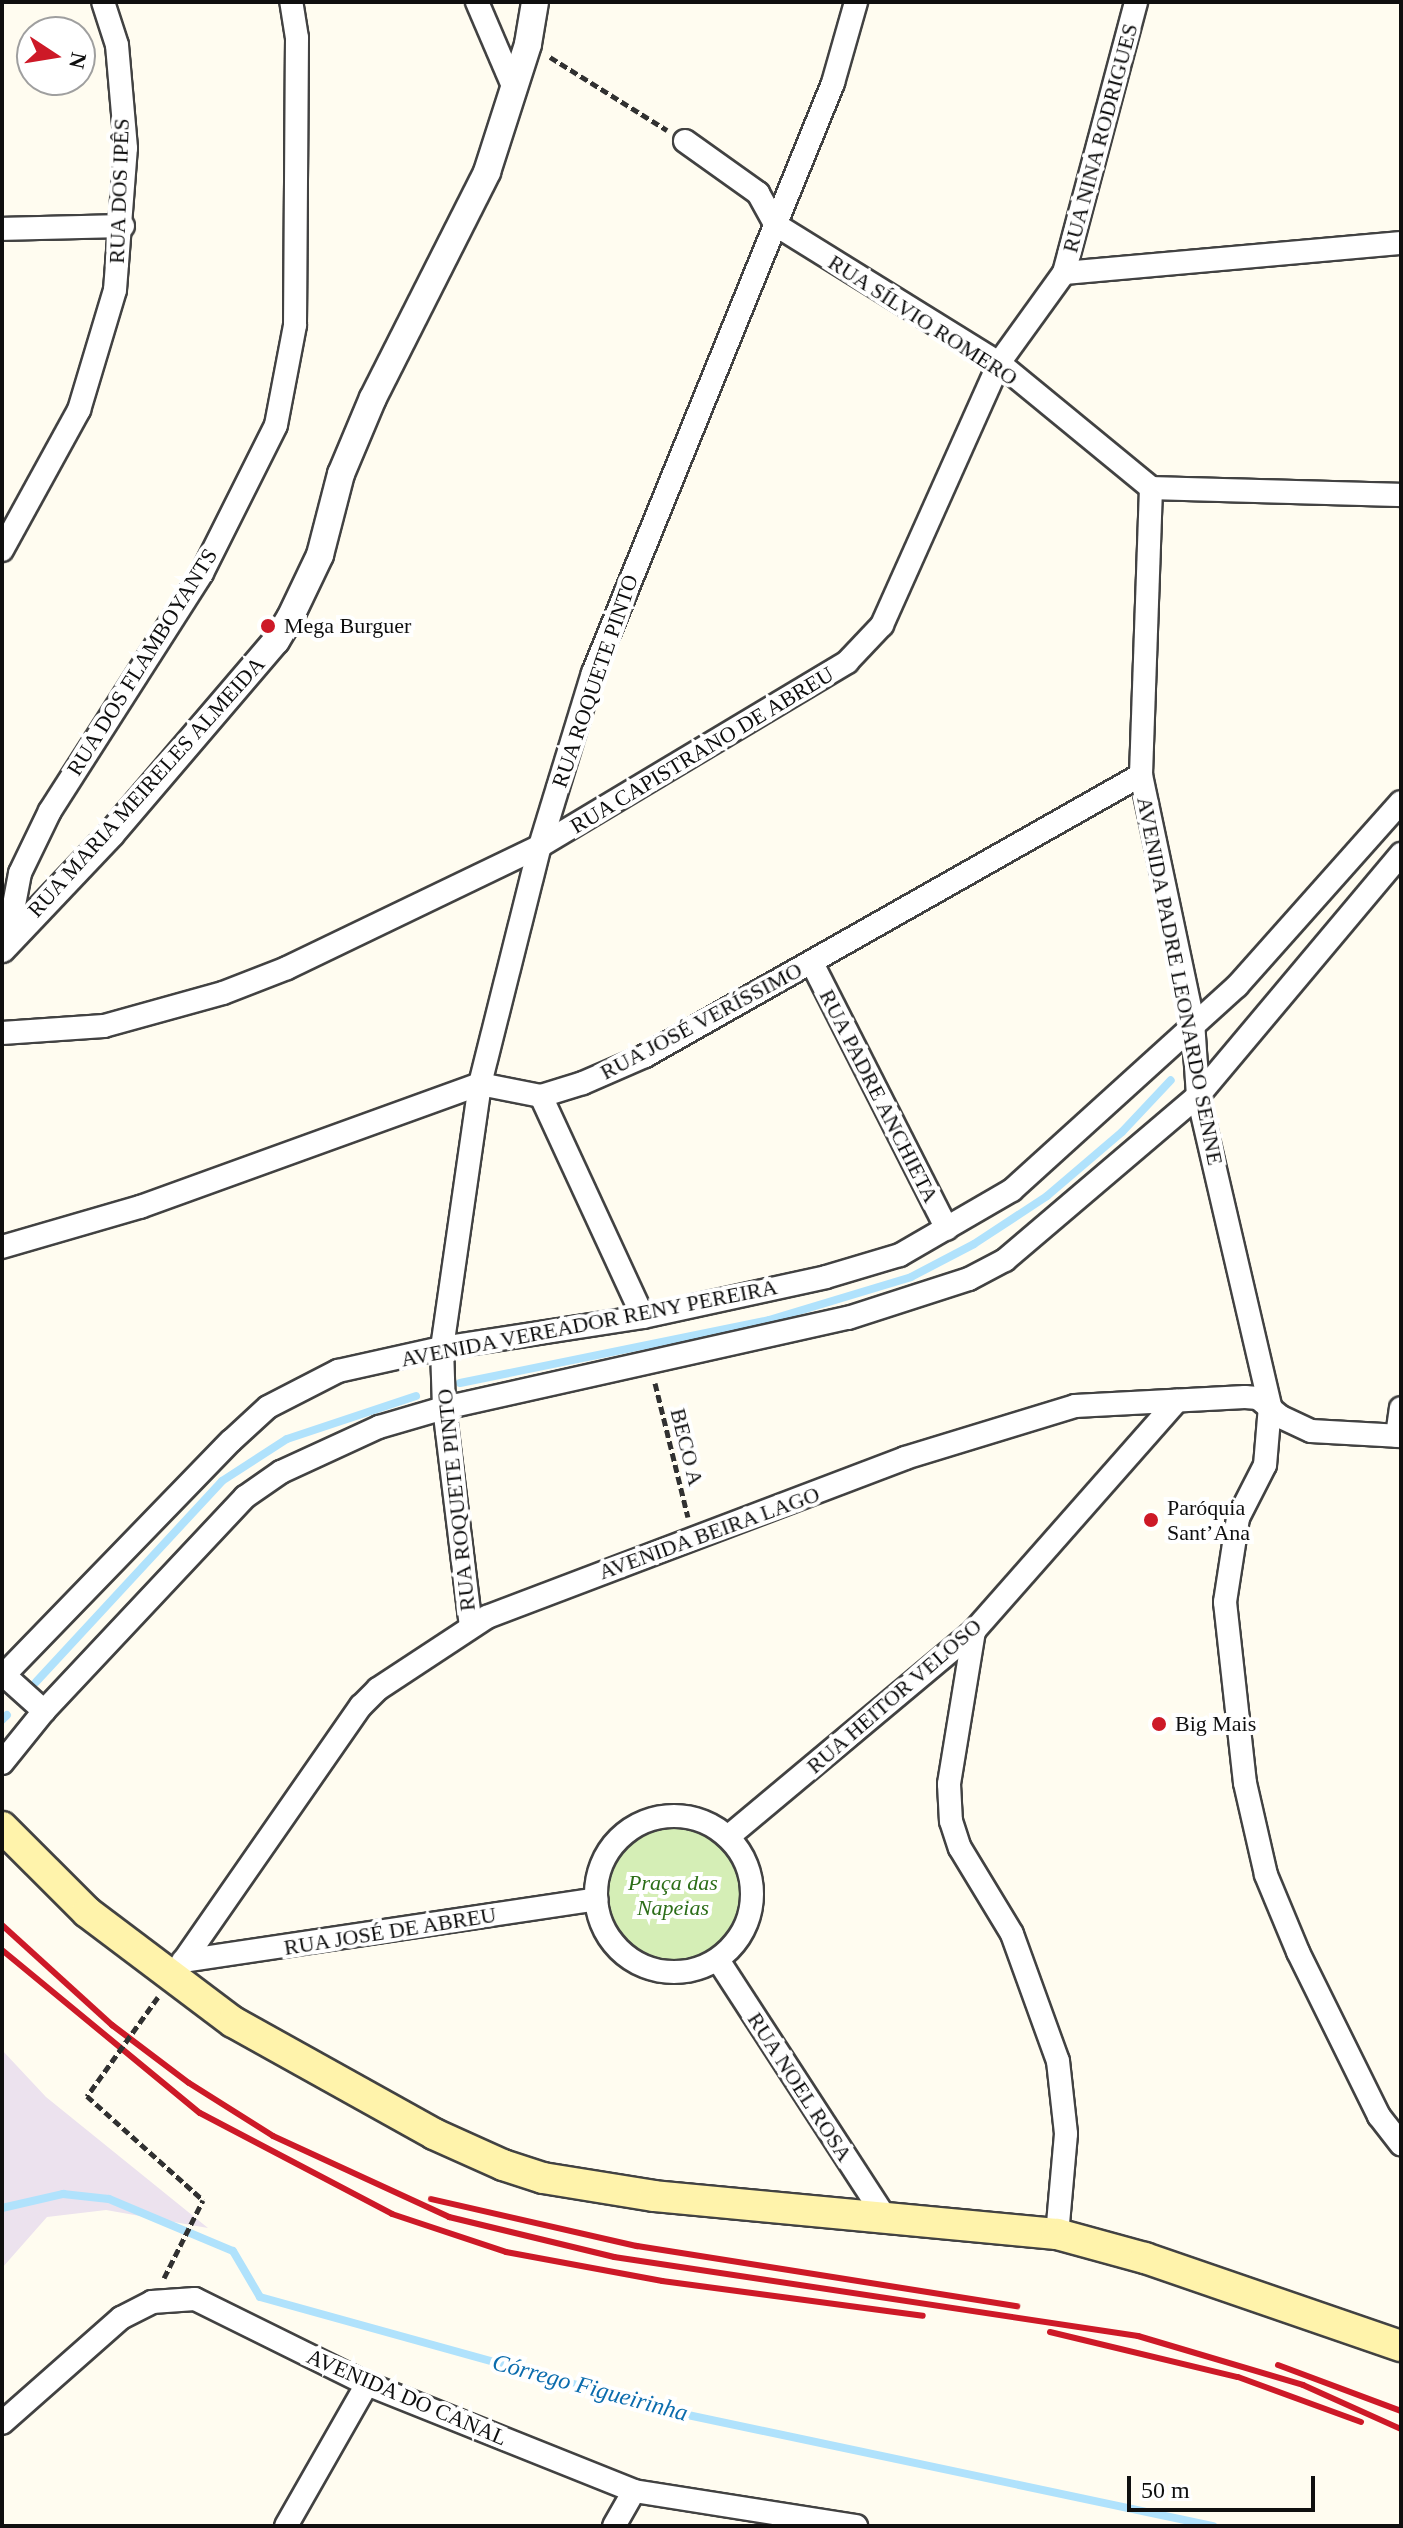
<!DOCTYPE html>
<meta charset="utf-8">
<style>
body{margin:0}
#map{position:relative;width:1403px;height:2528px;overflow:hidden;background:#fffcf0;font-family:"Times New Roman",serif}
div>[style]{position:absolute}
.industrial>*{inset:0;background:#ece2ee}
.green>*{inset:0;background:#d5eeb6}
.round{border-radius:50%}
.stream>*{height:8px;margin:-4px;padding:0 4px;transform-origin:4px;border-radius:4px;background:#b0e2fc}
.path>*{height:5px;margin-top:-2.5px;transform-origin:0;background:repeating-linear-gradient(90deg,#313131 0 8px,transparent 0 12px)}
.roads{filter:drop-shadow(2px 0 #424242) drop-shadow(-2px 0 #424242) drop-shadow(0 2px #424242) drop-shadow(0 -2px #424242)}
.minor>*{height:22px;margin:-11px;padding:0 11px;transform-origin:11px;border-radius:11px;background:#fff}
.minor>.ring{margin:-11px;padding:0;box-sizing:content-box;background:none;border:22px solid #fff;border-radius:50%}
.tertiary>*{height:26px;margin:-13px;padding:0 13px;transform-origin:13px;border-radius:13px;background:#fff}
.secondary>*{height:30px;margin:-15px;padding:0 15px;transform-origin:15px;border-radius:15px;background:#fff3ab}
.rail>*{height:6px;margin:-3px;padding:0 3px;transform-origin:3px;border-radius:3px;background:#cd1927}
.path-bridge>*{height:5px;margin-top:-2.5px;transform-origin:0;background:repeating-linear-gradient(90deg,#313131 0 8px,transparent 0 12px)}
.dots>*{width:22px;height:22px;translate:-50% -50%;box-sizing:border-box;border:4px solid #fff;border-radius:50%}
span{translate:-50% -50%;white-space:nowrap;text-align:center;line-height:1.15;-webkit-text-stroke:8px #fff;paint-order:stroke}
.street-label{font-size:22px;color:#0f0f0f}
.poi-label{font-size:22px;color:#0f0f0f}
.left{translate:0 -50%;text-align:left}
.park-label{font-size:22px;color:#2c6d18;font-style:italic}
.water-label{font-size:24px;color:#0b6cad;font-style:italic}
.frame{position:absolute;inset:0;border:4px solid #0f0f0f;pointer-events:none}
.north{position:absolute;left:16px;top:16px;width:80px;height:80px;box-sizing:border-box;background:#fff;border:2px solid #9f9f9f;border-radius:50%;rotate:102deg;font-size:22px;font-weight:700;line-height:32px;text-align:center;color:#0f0f0f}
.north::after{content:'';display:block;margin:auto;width:28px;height:36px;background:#cd1927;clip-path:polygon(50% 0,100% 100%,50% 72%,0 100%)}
.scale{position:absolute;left:1127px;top:2476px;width:188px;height:36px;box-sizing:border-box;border:4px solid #0f0f0f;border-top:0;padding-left:10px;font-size:24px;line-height:28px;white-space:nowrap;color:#0f0f0f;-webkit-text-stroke:6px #fff;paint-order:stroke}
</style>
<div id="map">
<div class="industrial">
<i style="clip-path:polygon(2px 2050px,46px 2097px,208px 2228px,106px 2210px,47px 2217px,2px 2268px)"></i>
</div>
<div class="green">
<i class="round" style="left:599px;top:1820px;width:148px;height:148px"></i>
</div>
<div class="stream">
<i style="left:460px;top:1383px;width:315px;rotate:-11.5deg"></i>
<i style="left:769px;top:1320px;width:148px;rotate:-16.8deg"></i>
<i style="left:911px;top:1277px;width:71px;rotate:-27.6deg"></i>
<i style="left:974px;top:1244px;width:87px;rotate:-33.3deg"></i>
<i style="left:1047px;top:1196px;width:99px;rotate:-40.5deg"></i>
<i style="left:1122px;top:1132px;width:71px;rotate:-46.7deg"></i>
<i style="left:36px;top:1682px;width:274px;rotate:-47.2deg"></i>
<i style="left:222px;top:1481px;width:77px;rotate:-32.9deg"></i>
<i style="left:287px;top:1439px;width:136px;rotate:-18.4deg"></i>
<i style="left:2px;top:1720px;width:7px;rotate:-45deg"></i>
<i style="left:2px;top:2208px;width:63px;rotate:-12.9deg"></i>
<i style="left:63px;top:2194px;width:46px;rotate:6.2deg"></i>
<i style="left:109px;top:2199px;width:134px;rotate:22.8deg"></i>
<i style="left:233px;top:2251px;width:53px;rotate:59.6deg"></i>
<i style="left:260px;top:2297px;width:439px;rotate:15.5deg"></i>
<i style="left:683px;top:2414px;width:542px;rotate:11.93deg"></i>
</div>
<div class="path">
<i style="left:550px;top:57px;width:138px;rotate:32deg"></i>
<i style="left:655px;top:1383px;width:138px;rotate:76.2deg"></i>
<i style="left:164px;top:2278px;width:87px;rotate:-63.4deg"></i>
</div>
<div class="roads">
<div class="minor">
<i style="left:477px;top:2px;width:91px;rotate:66.8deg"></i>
<i style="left:685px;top:141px;width:90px;rotate:35.5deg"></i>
<i style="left:758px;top:193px;width:37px;rotate:61deg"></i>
<i style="left:776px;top:225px;width:262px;rotate:31.8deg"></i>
<i style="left:999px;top:363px;width:197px;rotate:39.4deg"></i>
<i style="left:1151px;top:488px;width:250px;rotate:1.6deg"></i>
<i style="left:2px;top:229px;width:121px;rotate:-1.4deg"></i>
<i style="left:1064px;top:273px;width:338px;rotate:-5.1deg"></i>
<i style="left:1151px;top:488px;width:287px;rotate:92deg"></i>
<i style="left:1141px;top:775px;width:251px;rotate:78.1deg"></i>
<i style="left:1193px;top:1021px;width:75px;rotate:86.2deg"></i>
<i style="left:1198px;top:1096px;width:318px;rotate:76.9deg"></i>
<i style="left:1270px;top:1406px;width:59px;rotate:94.8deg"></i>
<i style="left:1265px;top:1465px;width:59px;rotate:117deg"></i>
<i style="left:1238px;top:1518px;width:85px;rotate:98.8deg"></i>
<i style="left:1225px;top:1602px;width:182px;rotate:83.7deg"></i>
<i style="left:1245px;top:1783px;width:94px;rotate:77.1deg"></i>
<i style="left:1266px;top:1875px;width:83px;rotate:67.4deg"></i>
<i style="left:1298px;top:1952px;width:183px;rotate:63.7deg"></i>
<i style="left:1379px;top:2116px;width:36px;rotate:52deg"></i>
<i style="left:2px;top:550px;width:160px;rotate:-61.2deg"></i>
<i style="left:79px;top:410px;width:125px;rotate:-73.3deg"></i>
<i style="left:115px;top:290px;width:142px;rotate:-85.6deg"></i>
<i style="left:126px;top:148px;width:103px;rotate:-95deg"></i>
<i style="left:117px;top:45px;width:45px;rotate:-108deg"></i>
<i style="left:7px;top:942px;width:70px;rotate:-79.3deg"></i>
<i style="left:20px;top:873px;width:69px;rotate:-64.2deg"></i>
<i style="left:50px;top:811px;width:282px;rotate:-57.4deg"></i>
<i style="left:202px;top:573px;width:165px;rotate:-63.4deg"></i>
<i style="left:276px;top:425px;width:102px;rotate:-79.2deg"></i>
<i style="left:295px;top:325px;width:287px;rotate:-89.6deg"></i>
<i style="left:297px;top:38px;width:36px;rotate:-99deg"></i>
<i style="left:812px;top:963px;width:298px;rotate:63.1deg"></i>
<i style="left:2px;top:1033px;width:102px;rotate:-3.9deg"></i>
<i style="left:104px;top:1026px;width:123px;rotate:-15.5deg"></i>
<i style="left:223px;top:993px;width:69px;rotate:-21.3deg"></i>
<i style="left:287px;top:968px;width:281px;rotate:-25.7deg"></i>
<i style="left:540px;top:846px;width:358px;rotate:-30.9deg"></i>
<i style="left:847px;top:662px;width:51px;rotate:-46.6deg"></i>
<i style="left:882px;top:625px;width:287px;rotate:-65.9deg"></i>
<i style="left:999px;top:363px;width:111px;rotate:-54.2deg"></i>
<i style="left:1064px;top:273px;width:280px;rotate:-75.1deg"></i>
<i style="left:541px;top:1096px;width:243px;rotate:65.2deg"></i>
<i style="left:2px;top:1247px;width:144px;rotate:-16.2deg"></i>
<i style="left:140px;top:1207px;width:362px;rotate:-19.9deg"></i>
<i style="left:480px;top:1084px;width:62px;rotate:11.1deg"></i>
<i style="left:541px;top:1096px;width:44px;rotate:-17.2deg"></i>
<i style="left:583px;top:1083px;width:68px;rotate:-23.5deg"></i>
<i style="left:645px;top:1056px;width:570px;rotate:-29.53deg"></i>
<i style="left:1397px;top:1436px;width:28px;rotate:-82deg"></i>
<i style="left:471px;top:1627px;width:221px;rotate:-97deg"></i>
<i style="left:444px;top:1408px;width:60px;rotate:-91.9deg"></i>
<i style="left:442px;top:1348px;width:267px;rotate:-81.8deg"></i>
<i style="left:480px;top:1084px;width:245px;rotate:-75.9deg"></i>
<i style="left:540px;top:846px;width:181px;rotate:-73deg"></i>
<i style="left:593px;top:673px;width:637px;rotate:-67.86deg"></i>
<i style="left:833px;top:83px;width:84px;rotate:-74.1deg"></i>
<i style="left:974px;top:1631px;width:155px;rotate:99.3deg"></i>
<i style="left:949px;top:1784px;width:37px;rotate:87deg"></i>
<i style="left:951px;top:1821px;width:28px;rotate:72deg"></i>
<i style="left:960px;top:1848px;width:100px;rotate:58.8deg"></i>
<i style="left:1012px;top:1934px;width:135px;rotate:70.1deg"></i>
<i style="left:1058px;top:2061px;width:73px;rotate:83.7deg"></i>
<i style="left:1066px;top:2134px;width:100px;rotate:95.1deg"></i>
<i style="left:4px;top:1675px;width:54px;rotate:42deg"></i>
<i style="left:2px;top:1677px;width:329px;rotate:-45.9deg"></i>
<i style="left:231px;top:1441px;width:50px;rotate:-42.6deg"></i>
<i style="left:268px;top:1407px;width:79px;rotate:-27.2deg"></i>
<i style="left:338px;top:1371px;width:107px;rotate:-12.5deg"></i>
<i style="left:442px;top:1348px;width:203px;rotate:-8.8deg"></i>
<i style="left:643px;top:1317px;width:187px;rotate:-12.3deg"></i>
<i style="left:826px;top:1277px;width:77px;rotate:-16.6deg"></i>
<i style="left:900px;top:1255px;width:129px;rotate:-30.1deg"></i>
<i style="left:1012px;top:1190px;width:304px;rotate:-42.2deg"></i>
<i style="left:1237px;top:986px;width:246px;rotate:-48.3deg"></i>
<i style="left:2px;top:1763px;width:67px;rotate:-51.1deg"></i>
<i style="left:44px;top:1711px;width:294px;rotate:-46.8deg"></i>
<i style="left:245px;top:1497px;width:44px;rotate:-34.8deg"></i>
<i style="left:281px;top:1472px;width:108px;rotate:-24.7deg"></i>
<i style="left:379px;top:1427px;width:68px;rotate:-16.3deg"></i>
<i style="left:444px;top:1408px;width:414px;rotate:-12.6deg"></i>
<i style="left:848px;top:1318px;width:127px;rotate:-17.9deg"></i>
<i style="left:969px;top:1279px;width:41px;rotate:-27.8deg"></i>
<i style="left:1005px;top:1260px;width:253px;rotate:-40.4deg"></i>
<i style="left:1198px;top:1096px;width:316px;rotate:-50deg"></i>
<i class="ring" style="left:596px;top:1816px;width:134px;height:134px"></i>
<i style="left:728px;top:1837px;width:321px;rotate:-39.9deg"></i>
<i style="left:974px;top:1631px;width:307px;rotate:-48.6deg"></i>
<i style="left:718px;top:1960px;width:303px;rotate:57deg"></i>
<i style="left:183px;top:1961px;width:418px;rotate:-8.5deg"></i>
<i style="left:171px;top:1979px;width:333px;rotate:-55.2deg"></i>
<i style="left:361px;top:1706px;width:24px;rotate:-45deg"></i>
<i style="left:378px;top:1689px;width:131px;rotate:-33.4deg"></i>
<i style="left:487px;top:1617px;width:447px;rotate:-20.8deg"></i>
<i style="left:905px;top:1458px;width:178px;rotate:-17deg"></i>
<i style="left:1075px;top:1406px;width:170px;rotate:-3deg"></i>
<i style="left:1245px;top:1397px;width:13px;rotate:4deg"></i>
<i style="left:1258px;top:1398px;width:30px;rotate:40deg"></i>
<i style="left:1281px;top:1417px;width:33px;rotate:25deg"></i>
<i style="left:1311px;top:1431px;width:90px;rotate:3.2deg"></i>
<i style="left:2px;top:2423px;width:159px;rotate:-41.4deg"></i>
<i style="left:121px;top:2318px;width:35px;rotate:-27deg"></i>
<i style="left:152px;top:2302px;width:43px;rotate:-4deg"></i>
<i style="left:195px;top:2299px;width:192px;rotate:26.3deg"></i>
<i style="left:367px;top:2384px;width:288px;rotate:21.8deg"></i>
<i style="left:634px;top:2491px;width:225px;rotate:9deg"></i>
<i style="left:286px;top:2526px;width:163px;rotate:-60.3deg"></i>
<i style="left:614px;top:2526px;width:40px;rotate:-60.3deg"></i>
</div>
<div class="tertiary">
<i style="left:2px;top:949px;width:158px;rotate:-46.5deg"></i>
<i style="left:111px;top:834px;width:254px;rotate:-49.5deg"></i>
<i style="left:276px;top:641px;width:27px;rotate:-59deg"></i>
<i style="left:290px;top:618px;width:70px;rotate:-64.5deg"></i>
<i style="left:320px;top:555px;width:84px;rotate:-75.5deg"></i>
<i style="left:341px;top:474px;width:82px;rotate:-67.2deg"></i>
<i style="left:373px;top:398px;width:253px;rotate:-63.2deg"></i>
<i style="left:487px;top:172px;width:134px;rotate:-72.2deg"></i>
<i style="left:528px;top:44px;width:43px;rotate:-80.5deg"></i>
</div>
<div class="secondary">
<i style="left:2px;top:1827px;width:120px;rotate:45deg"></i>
<i style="left:87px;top:1912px;width:183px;rotate:37deg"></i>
<i style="left:233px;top:2022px;width:230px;rotate:29.1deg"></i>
<i style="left:434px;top:2134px;width:76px;rotate:24.2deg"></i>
<i style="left:503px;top:2165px;width:42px;rotate:18deg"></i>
<i style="left:543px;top:2178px;width:112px;rotate:9.2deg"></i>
<i style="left:654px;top:2196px;width:405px;rotate:5.4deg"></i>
<i style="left:1057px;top:2234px;width:91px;rotate:15.3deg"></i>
<i style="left:1145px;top:2258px;width:271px;rotate:19deg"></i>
</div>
</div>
<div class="rail">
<i style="left:2px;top:1925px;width:149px;rotate:42.3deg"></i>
<i style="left:112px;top:2025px;width:96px;rotate:37deg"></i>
<i style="left:189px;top:2083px;width:99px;rotate:32.2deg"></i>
<i style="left:273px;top:2136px;width:194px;rotate:24.7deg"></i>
<i style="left:449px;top:2217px;width:170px;rotate:13.6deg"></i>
<i style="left:614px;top:2257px;width:530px;rotate:8.57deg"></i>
<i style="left:1138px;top:2336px;width:172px;rotate:16.5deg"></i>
<i style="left:1303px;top:2385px;width:107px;rotate:24.2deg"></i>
<i style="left:2px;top:1950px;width:256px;rotate:39.5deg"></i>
<i style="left:200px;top:2113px;width:217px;rotate:27.7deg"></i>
<i style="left:392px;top:2214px;width:120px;rotate:18.4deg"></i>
<i style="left:506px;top:2252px;width:159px;rotate:10.5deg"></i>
<i style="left:662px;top:2281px;width:263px;rotate:7.6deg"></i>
<i style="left:431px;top:2199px;width:211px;rotate:12.9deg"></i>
<i style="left:637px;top:2246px;width:385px;rotate:9deg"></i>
<i style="left:1050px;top:2332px;width:193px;rotate:13.5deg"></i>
<i style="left:1238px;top:2377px;width:131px;rotate:20.1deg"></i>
<i style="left:1278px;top:2365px;width:131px;rotate:20.5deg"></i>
</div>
<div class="path-bridge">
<i style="left:158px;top:1997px;width:122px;rotate:125.6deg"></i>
<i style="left:87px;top:2096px;width:156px;rotate:41.9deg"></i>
</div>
<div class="dots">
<i style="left:268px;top:626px;background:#cd1927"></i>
<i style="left:1151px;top:1520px;background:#cd1927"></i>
<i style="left:1159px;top:1724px;background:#cd1927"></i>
</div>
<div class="street-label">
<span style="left:1100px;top:138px;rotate:-75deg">RUA NINA RODRIGUES</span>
<span style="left:119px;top:191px;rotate:-88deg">RUA DOS IPÊS</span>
<span style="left:923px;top:320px;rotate:33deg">RUA SÍLVIO ROMERO</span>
<span style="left:142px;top:662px;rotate:-58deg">RUA DOS FLAMBOYANTS</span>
<span style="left:595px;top:681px;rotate:-71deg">RUA ROQUETE PINTO</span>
<span style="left:702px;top:750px;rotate:-31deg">RUA CAPISTRANO DE ABREU</span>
<span style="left:146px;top:787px;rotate:-48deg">RUA MARIA MEIRELES ALMEIDA</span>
<span style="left:1180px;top:981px;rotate:79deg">AVENIDA PADRE LEONARDO SENNE</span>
<span style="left:701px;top:1021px;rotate:-28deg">RUA JOSÉ VERÍSSIMO</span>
<span style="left:879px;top:1096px;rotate:63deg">RUA PADRE ANCHIETA</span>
<span style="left:589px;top:1323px;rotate:-11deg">AVENIDA VEREADOR RENY PEREIRA</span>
<span style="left:687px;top:1447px;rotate:76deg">BECO A</span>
<span style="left:456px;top:1500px;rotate:-96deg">RUA ROQUETE PINTO</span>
<span style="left:709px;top:1533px;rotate:-20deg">AVENIDA BEIRA LAGO</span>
<span style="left:894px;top:1696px;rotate:-41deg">RUA HEITOR VELOSO</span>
<span style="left:390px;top:1931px;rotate:-9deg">RUA JOSÉ DE ABREU</span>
<span style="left:800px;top:2087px;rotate:57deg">RUA NOEL ROSA</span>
<span style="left:407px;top:2397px;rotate:23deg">AVENIDA DO CANAL</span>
</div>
<div class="poi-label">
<span class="left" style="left:284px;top:626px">Mega Burguer</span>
<span class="left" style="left:1167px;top:1520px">Paróquia<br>Sant’Ana</span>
<span class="left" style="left:1175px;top:1724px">Big Mais</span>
</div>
<div class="park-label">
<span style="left:673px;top:1895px">Praça das<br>Napeias</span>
</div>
<div class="water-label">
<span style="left:590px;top:2388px;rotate:15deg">Córrego Figueirinha</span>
</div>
<div class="frame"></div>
<div class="north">N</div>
<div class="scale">50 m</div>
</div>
